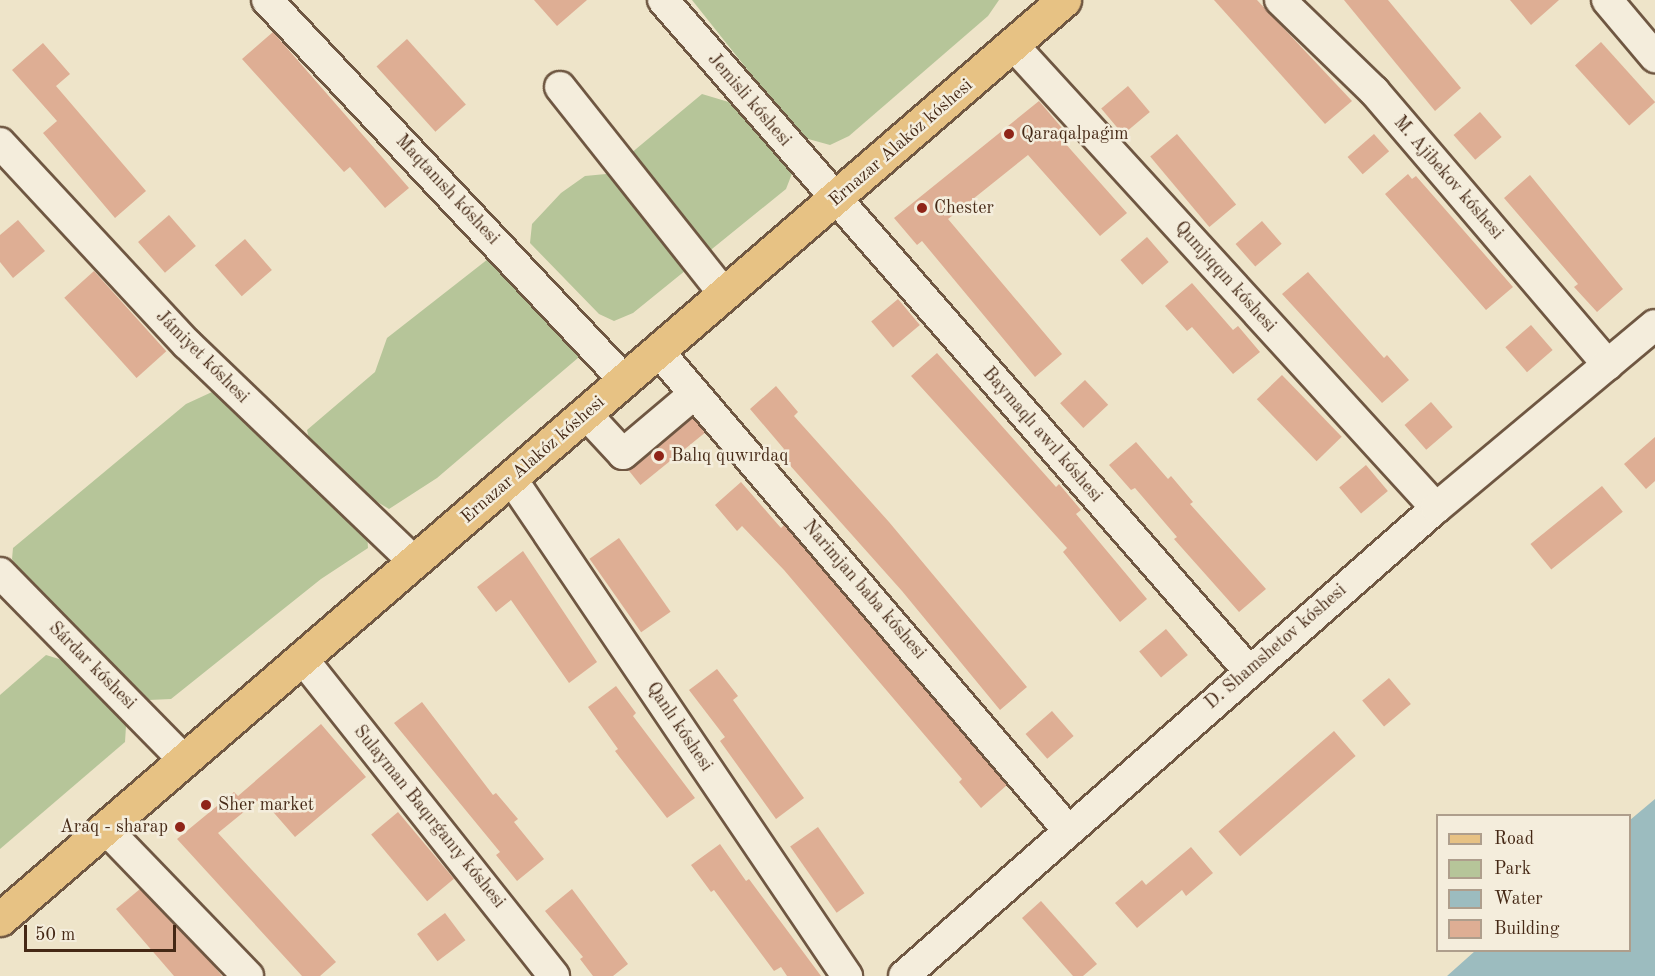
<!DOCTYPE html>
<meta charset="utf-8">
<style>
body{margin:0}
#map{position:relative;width:1655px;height:976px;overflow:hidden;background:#eee4c9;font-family:"Old Standard TT",serif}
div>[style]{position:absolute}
.green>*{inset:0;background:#b6c599}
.water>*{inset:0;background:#9cbcbf}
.building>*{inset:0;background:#deae94;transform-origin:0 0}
.roads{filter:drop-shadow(2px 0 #6f5742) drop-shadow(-2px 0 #6f5742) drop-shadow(0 2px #6f5742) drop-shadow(0 -2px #6f5742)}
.minor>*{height:30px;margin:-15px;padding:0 15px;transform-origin:15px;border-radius:15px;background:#f4eddc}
.major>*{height:33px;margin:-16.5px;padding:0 16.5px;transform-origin:16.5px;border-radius:16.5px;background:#e7c284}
.dots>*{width:16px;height:16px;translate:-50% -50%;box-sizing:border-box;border:3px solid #f4eddc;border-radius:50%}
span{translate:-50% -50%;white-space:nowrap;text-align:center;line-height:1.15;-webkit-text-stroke:5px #f4eddc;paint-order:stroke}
.street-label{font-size:18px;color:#452815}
.poi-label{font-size:18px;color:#452815}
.left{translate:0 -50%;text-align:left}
.right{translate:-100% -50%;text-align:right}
.legend{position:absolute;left:1436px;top:814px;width:195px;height:138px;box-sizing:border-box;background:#f4eddc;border:2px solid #ae9e8c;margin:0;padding:8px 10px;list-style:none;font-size:18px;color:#452815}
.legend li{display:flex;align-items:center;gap:12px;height:30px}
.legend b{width:30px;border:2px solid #ae9e8c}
.scale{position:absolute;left:24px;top:925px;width:152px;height:27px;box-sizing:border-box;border:3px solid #452815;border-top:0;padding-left:8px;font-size:18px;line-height:21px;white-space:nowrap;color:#452815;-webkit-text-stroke:4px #f4eddc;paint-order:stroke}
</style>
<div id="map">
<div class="green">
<i style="clip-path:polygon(692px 0,999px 0,988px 16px,849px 136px,830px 145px,801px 137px)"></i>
<i style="clip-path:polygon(702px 94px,732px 103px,758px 119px,793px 171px,786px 189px,633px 313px,614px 321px,599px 314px,530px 243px,532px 224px,561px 193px,585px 176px,606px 174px)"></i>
<i style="clip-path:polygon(497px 252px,585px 352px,437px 478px,389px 509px,374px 500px,310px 443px,307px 430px,375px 372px,387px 338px)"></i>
<i style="clip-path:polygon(212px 392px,230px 393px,367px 532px,368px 548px,321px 579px,171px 699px,149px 700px,20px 571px,12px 559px,13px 548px,186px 404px)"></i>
<i style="clip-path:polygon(46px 655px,69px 662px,112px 700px,126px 726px,125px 742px,0 849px,0 695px)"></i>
</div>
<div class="water">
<i style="clip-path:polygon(1655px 799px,1655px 976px,1447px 976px,1475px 951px,1630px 950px,1630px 820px)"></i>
</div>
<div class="building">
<i style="clip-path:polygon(534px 0,587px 0,557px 26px)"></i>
<i style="clip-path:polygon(1214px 0,1257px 0,1352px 101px,1325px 124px)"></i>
<i style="clip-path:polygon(1344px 0,1388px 0,1461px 88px,1435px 111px)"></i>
<i style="clip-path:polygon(1510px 0,1559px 0,1531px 25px)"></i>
<i style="clip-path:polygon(273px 32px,409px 188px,385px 208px,350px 167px,344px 172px,242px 59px)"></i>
<i style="left:407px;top:39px;width:88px;height:41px;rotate:48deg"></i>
<i style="left:1601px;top:42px;width:81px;height:35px;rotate:48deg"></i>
<i style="clip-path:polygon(43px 43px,70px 74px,56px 86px,146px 191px,115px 218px,43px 133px,57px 121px,12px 70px)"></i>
<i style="left:1128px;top:86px;width:34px;height:35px;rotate:50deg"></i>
<i style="clip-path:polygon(1039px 101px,1062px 128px,1056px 133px,1127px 213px,1100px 236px,1028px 155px,948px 219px,1062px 354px,1035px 377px,922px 241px,917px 245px,894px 218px)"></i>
<i style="left:1480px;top:112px;width:33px;height:35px;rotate:49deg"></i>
<i style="left:1177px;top:134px;width:92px;height:35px;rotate:50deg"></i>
<i style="left:1374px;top:134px;width:23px;height:35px;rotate:49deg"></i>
<i style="clip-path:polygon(1408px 174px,1412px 179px,1416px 176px,1513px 287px,1486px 310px,1385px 194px)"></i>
<i style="clip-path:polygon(1530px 175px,1623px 289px,1597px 312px,1574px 287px,1578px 284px,1504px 198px)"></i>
<i style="left:169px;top:215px;width:41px;height:41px;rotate:49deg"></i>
<i style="clip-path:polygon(18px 220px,45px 251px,13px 278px,0 262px,0 235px)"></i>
<i style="left:1262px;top:221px;width:30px;height:35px;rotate:49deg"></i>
<i style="left:1147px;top:237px;width:33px;height:35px;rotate:49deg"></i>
<i style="left:245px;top:239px;width:41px;height:40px;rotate:49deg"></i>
<i style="left:94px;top:271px;width:108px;height:40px;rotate:48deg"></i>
<i style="clip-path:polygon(1308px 272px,1384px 358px,1387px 355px,1409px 380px,1382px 403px,1282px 294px)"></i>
<i style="clip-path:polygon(1192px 283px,1233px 330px,1238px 326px,1260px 352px,1233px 374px,1192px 327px,1187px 331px,1165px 306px)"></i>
<i style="left:898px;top:299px;width:34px;height:35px;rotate:50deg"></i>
<i style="left:1531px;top:325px;width:33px;height:34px;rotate:49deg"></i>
<i style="clip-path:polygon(937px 353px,1056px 487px,1059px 484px,1081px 510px,1076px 514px,1147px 599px,1120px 622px,1063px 552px,1067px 548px,911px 376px)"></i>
<i style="left:1282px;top:375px;width:86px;height:35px;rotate:46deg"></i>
<i style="left:1085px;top:380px;width:34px;height:34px;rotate:47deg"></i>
<i style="clip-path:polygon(776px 386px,798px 412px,794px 416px,889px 522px,1027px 687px,1000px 710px,902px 591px,779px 453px,784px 449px,750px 409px)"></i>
<i style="left:1431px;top:402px;width:33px;height:35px;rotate:49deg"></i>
<i style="left:693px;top:418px;width:19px;height:83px;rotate:51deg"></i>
<i style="clip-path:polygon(1655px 437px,1655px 481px,1646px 489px,1624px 464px)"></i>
<i style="clip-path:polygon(1136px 442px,1168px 479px,1171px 476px,1193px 502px,1190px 504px,1266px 589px,1239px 612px,1174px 539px,1177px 537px,1135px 488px,1131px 490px,1109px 465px)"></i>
<i style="left:1366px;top:465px;width:34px;height:35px;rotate:50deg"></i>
<i style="clip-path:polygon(741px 482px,781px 528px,784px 525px,1007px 785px,981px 808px,959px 782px,962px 779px,784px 570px,742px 526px,737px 531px,715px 505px)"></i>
<i style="left:1602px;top:486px;width:33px;height:92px;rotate:51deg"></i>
<i style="left:619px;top:538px;width:90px;height:36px;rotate:55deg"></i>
<i style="clip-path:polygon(523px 551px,597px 662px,569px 683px,511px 600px,496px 612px,477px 587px)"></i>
<i style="left:1166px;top:629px;width:34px;height:35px;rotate:50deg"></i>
<i style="clip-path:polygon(717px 669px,738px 696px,733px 700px,804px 798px,776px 819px,720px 741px,725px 737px,689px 690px)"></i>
<i style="left:1389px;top:678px;width:34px;height:35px;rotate:50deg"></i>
<i style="clip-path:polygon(616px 686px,636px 713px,633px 716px,695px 798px,667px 818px,615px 751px,618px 749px,588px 707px)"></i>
<i style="clip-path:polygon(422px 702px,493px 795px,496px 793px,518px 819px,514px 822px,544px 859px,517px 881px,496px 855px,500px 852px,394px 723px)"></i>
<i style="left:1052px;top:711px;width:33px;height:35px;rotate:49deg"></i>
<i style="clip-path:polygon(321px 724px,366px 777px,295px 837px,261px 798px,218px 833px,336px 962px,320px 976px,302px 976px,177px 839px,234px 792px,238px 796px)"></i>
<i style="left:1334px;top:731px;width:33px;height:153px;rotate:49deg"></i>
<i style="left:398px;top:812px;width:87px;height:35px;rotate:50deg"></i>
<i style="left:818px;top:827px;width:81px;height:34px;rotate:55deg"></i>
<i style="clip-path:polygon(720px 844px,746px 881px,749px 879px,821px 976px,787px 976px,781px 967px,774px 971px,714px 890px,711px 892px,691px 865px)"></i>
<i style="clip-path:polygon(1191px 847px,1213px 873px,1186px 896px,1182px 890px,1137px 928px,1115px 903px,1142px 880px,1146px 885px)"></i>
<i style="clip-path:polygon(140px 889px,208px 959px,222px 976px,174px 976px,116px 909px)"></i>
<i style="clip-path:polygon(572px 889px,628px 964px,613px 976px,593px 976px,580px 959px,583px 957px,545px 911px)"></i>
<i style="clip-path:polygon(1041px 901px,1097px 964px,1083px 976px,1073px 976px,1022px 918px)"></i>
<i style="left:445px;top:913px;width:34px;height:35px;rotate:53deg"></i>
</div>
<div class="roads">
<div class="minor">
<i style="left:267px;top:0;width:523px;rotate:46.78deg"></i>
<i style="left:663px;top:0;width:891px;rotate:48.87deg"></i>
<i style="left:1280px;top:0;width:131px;rotate:44.1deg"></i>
<i style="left:1374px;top:91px;width:360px;rotate:49.5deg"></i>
<i style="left:1607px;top:0;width:75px;rotate:49.9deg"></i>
<i style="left:1013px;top:45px;width:627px;rotate:47.58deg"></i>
<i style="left:560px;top:87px;width:265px;rotate:51.6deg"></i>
<i style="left:0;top:143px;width:275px;rotate:47.1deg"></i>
<i style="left:187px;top:344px;width:315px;rotate:43.8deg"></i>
<i style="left:659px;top:352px;width:629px;rotate:49.45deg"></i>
<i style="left:586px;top:414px;width:54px;rotate:47.2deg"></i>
<i style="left:623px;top:454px;width:93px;rotate:-40.2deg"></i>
<i style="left:511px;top:478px;width:601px;rotate:55.99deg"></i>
<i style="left:0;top:573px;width:262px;rotate:45.5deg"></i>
<i style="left:302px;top:658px;width:406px;rotate:51.6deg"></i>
<i style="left:105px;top:828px;width:206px;rotate:46deg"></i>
<i style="left:904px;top:976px;width:709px;rotate:-41.34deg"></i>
<i style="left:1436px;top:508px;width:285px;rotate:-39.9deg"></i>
</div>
<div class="major">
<i style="left:0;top:919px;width:1406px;rotate:-40.82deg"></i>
</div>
</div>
<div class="dots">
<i style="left:1009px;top:134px;background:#8f2418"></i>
<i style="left:922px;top:208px;background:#8f2418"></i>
<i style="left:659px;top:456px;background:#8f2418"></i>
<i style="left:206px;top:805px;background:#8f2418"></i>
<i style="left:180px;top:827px;background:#8f2418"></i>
</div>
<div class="street-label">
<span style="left:749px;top:100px;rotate:49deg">Jemisli kóshesi</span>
<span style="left:901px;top:143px;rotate:-41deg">Ernazar Alakóz kóshesi</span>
<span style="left:1448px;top:178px;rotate:49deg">M. Ajibekov kóshesi</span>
<span style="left:447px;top:190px;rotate:47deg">Maqtanısh kóshesi</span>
<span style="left:1225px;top:277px;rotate:48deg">Qumjıqqın kóshesi</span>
<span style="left:202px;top:357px;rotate:45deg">Jámiyet kóshesi</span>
<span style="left:1042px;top:435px;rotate:49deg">Baymaqlı awıl kóshesi</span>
<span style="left:533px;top:460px;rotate:-41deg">Ernazar Alakóz kóshesi</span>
<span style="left:864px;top:590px;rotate:49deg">Narimjan baba kóshesi</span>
<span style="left:1276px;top:647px;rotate:-41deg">D. Shamshetov kóshesi</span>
<span style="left:92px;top:666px;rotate:45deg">Sárdar kóshesi</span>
<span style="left:679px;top:727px;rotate:56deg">Qanlı kóshesi</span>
<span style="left:429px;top:817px;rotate:51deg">Sulayman Baqırǵanıy kóshesi</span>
</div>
<div class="poi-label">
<span class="left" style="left:1021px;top:134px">Qaraqalpaǵım</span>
<span class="left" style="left:934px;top:208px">Chester</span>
<span class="left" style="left:671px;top:456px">Balıq quwırdaq</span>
<span class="left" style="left:218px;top:805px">Sher market</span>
<span class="right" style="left:168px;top:827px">Araq - sharap</span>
</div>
<ul class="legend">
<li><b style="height:8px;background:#e7c284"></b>Road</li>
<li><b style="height:16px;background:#b6c599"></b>Park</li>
<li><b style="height:16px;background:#9cbcbf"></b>Water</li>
<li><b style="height:16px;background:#deae94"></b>Building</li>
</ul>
<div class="scale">50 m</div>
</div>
